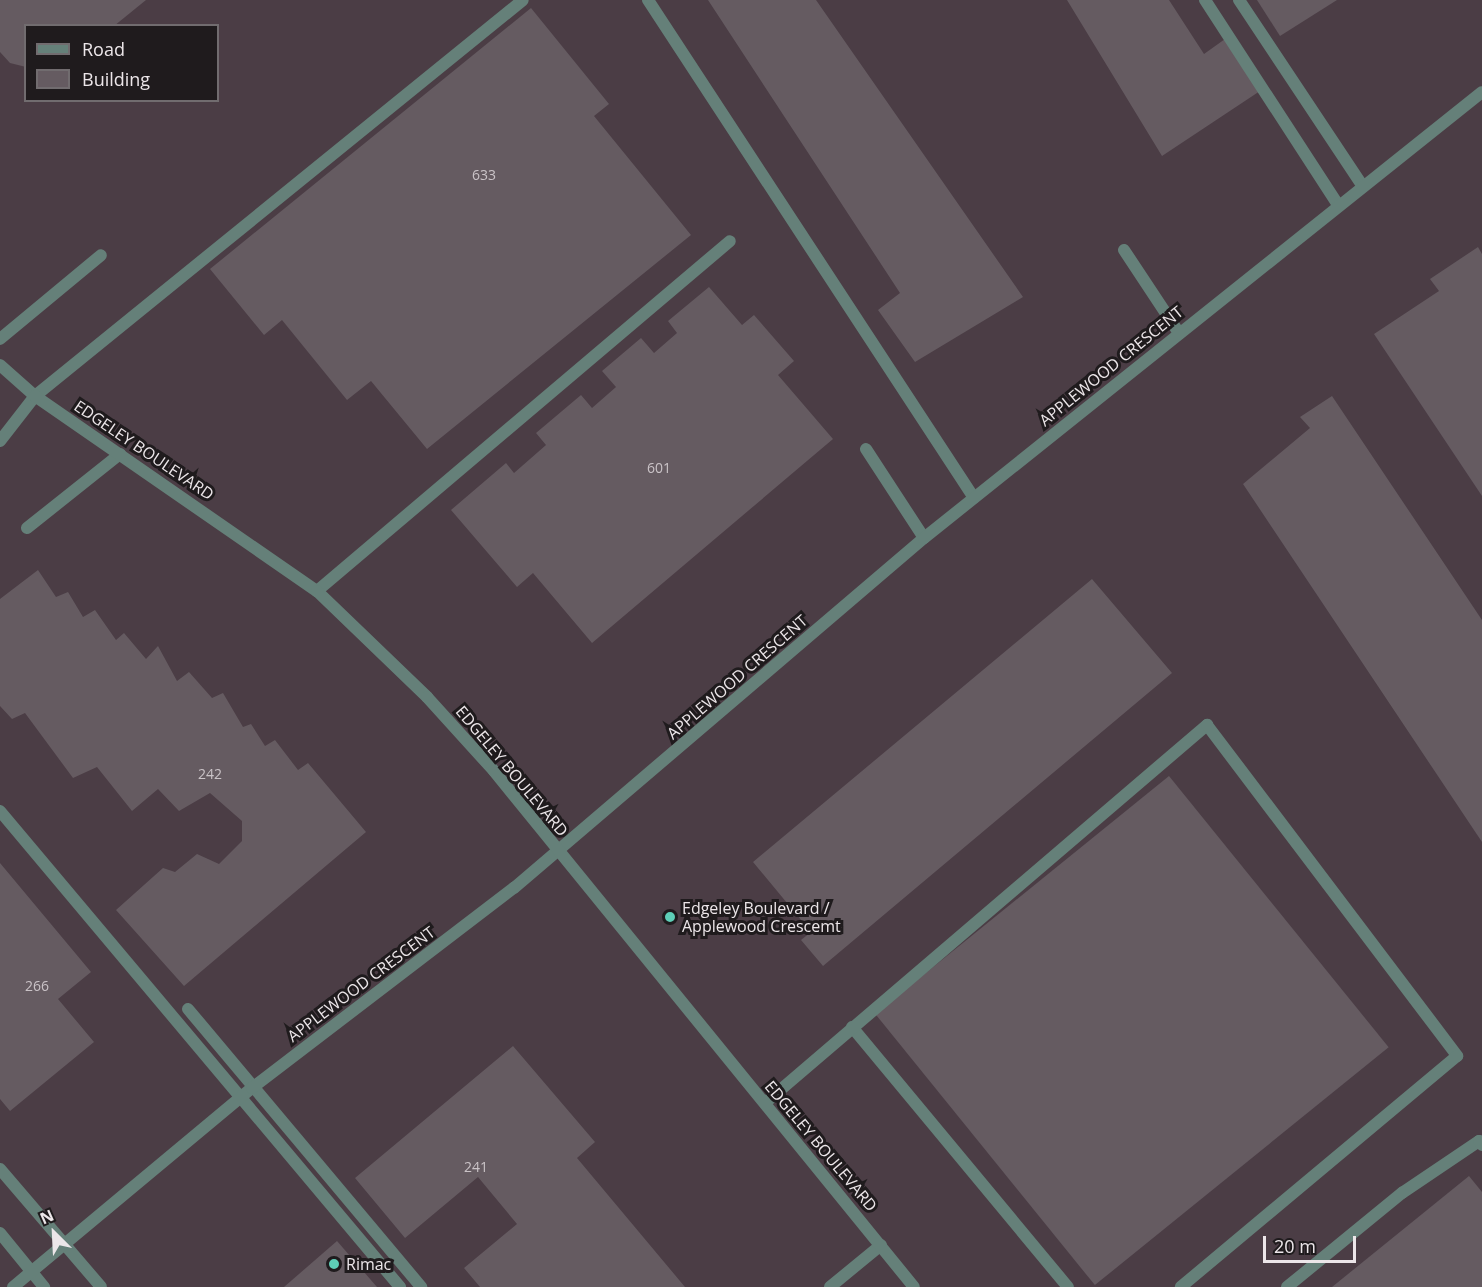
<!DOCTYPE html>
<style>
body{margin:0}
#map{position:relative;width:1482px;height:1287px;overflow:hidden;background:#3a3237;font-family:"Open Sans",sans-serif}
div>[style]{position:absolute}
.built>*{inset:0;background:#4b3d45}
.building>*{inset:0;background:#655b61;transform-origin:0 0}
.service>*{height:12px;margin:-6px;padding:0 6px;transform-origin:6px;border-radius:6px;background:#658079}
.minor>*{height:12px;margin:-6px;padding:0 6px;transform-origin:6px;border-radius:6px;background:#658079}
.tertiary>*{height:12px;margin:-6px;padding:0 6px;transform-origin:6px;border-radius:6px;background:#658079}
.dots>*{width:16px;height:16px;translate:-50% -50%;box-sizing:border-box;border:3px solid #1f1b1d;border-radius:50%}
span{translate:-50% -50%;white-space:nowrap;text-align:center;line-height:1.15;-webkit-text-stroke:6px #1f1b1d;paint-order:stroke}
.number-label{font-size:14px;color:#cac3c7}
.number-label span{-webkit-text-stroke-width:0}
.street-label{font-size:16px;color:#ece6e9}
.poi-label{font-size:16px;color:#ece6e9}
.left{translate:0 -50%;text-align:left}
.legend{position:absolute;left:24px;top:24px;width:195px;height:78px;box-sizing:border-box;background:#1f1b1d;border:2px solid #716c6f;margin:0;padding:8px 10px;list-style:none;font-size:18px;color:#ece6e9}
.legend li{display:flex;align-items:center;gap:12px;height:30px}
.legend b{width:30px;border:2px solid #716c6f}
.north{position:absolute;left:24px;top:1203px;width:60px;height:60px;-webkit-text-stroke:4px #1f1b1d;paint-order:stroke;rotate:336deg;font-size:16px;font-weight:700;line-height:24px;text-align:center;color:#ece6e9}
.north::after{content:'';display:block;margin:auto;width:21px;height:27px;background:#ece6e9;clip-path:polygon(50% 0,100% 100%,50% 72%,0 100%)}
.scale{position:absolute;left:1263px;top:1236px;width:93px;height:27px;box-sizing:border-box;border:3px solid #ece6e9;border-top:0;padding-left:8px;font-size:18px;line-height:21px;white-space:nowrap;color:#ece6e9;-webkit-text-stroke:4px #1f1b1d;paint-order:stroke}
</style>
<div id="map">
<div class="built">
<i style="clip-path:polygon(evenodd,0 0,1482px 0,1482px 1287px,0 1287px,0 0,26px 26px,218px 26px,218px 100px,26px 100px,26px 26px)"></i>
</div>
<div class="building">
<i style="clip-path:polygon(0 0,146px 0,114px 26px,26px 26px,26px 67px,10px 63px,0 52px)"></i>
<i style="clip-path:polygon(708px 0,816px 0,1023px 297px,915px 362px,878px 310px,900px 293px)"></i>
<i style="clip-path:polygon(1067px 0,1169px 0,1204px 54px,1225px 39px,1260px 91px,1162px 156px)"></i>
<i style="clip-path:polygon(1257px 0,1337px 0,1280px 36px)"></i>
<i style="clip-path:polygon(531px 8px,609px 104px,594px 116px,691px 235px,427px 449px,371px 381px,347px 400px,282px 320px,264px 335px,210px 269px)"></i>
<i style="clip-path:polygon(1478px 247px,1482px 254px,1482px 496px,1374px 334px,1439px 291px,1430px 279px)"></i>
<i style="clip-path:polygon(709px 287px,742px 325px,754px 315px,794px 361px,778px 375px,833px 439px,592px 643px,533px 573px,517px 587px,451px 510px,506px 463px,514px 473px,546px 445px,536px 433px,581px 395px,592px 408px,616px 387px,602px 371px,641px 338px,654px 353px,677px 333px,668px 321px)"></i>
<i style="clip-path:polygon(1332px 396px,1482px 620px,1482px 842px,1243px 484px,1310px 428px,1300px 417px)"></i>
<i style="clip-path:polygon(38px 570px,56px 597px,68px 592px,83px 617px,95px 610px,116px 640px,124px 633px,146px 659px,158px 646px,177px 681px,189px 672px,212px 698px,223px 693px,243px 727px,251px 724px,265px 746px,275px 740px,298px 770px,308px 763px,366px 832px,184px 986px,116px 910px,163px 868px,175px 872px,197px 854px,219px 864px,242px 841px,242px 821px,210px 793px,179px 811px,158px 789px,132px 811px,97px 767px,73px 778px,25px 713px,12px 719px,0 706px,0 599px)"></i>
<i style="clip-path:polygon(1092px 579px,1172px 673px,823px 966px,801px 940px,811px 932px,753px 862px)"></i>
<i style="left:1169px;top:776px;width:349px;height:378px;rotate:51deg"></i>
<i style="clip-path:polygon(0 863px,91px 972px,58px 999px,94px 1042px,10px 1111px,0 1099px)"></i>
<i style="clip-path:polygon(513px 1046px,595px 1142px,577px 1158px,685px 1287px,480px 1287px,464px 1268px,517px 1224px,478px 1177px,405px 1238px,355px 1178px)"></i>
<i style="clip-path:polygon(1469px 1176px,1482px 1192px,1482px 1287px,1332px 1287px)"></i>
<i style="clip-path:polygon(337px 1241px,377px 1287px,284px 1287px)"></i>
</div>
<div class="service">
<i style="left:648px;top:0;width:595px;rotate:56.79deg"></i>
<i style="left:1205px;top:0;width:244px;rotate:57deg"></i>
<i style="left:1239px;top:0;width:222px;rotate:56.4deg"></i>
<i style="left:1124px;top:250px;width:100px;rotate:56.5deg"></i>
<i style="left:0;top:339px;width:131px;rotate:-39.7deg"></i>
<i style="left:0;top:441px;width:57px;rotate:-52.1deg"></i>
<i style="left:35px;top:396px;width:628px;rotate:-39.06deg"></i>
<i style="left:866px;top:449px;width:106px;rotate:56.9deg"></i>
<i style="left:27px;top:528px;width:119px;rotate:-38.5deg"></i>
<i style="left:317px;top:591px;width:541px;rotate:-40.28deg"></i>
<i style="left:0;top:811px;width:622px;rotate:49.96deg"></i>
<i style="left:188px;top:1009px;width:363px;rotate:50deg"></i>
<i style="left:852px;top:1027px;width:338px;rotate:50.3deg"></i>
<i style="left:765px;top:1103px;width:582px;rotate:-40.54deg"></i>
<i style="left:1207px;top:725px;width:415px;rotate:52.9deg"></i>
<i style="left:1457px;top:1056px;width:360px;rotate:140.1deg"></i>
<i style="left:0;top:1169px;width:155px;rotate:49.4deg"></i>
<i style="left:0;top:1233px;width:70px;rotate:50.8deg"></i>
<i style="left:830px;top:1287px;width:66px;rotate:-39.5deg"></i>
<i style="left:1287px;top:1287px;width:149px;rotate:-39.3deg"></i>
<i style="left:1402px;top:1193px;width:93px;rotate:-34deg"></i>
<i style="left:1479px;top:1141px;width:5px;rotate:53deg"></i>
</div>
<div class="minor">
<i style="left:13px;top:1287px;width:311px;rotate:-39.8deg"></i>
<i style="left:252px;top:1088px;width:330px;rotate:-37.4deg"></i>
<i style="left:514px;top:888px;width:539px;rotate:-40.49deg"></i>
<i style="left:924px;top:538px;width:714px;rotate:-38.63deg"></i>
</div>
<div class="tertiary">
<i style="left:0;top:365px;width:47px;rotate:41.5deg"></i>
<i style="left:35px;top:396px;width:343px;rotate:34.7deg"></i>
<i style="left:317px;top:591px;width:153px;rotate:43.9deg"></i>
<i style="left:427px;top:697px;width:100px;rotate:47.8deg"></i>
<i style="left:494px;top:771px;width:665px;rotate:50.86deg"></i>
</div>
<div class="dots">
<i style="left:670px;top:917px;background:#5eceb7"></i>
<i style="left:334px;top:1264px;background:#5eceb7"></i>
</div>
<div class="number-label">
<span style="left:484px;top:175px">633</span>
<span style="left:659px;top:468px">601</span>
<span style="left:210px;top:774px">242</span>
<span style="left:37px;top:986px">266</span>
<span style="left:476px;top:1167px">241</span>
</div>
<div class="street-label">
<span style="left:1111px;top:366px;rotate:-39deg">APPLEWOOD CRESCENT</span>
<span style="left:144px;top:450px;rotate:34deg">EDGELEY BOULEVARD</span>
<span style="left:737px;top:677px;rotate:-41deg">APPLEWOOD CRESCENT</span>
<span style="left:512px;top:771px;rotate:50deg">EDGELEY BOULEVARD</span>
<span style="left:361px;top:984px;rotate:-37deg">APPLEWOOD CRESCENT</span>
<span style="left:821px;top:1146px;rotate:50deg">EDGELEY BOULEVARD</span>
</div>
<div class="poi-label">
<span class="left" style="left:682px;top:917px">Edgeley Boulevard /<br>Applewood Crescemt</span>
<span class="left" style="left:346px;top:1264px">Rimac</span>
</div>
<ul class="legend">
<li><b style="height:8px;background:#658079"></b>Road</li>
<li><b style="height:16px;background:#655b61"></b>Building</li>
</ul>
<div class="north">N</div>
<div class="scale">20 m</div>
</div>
